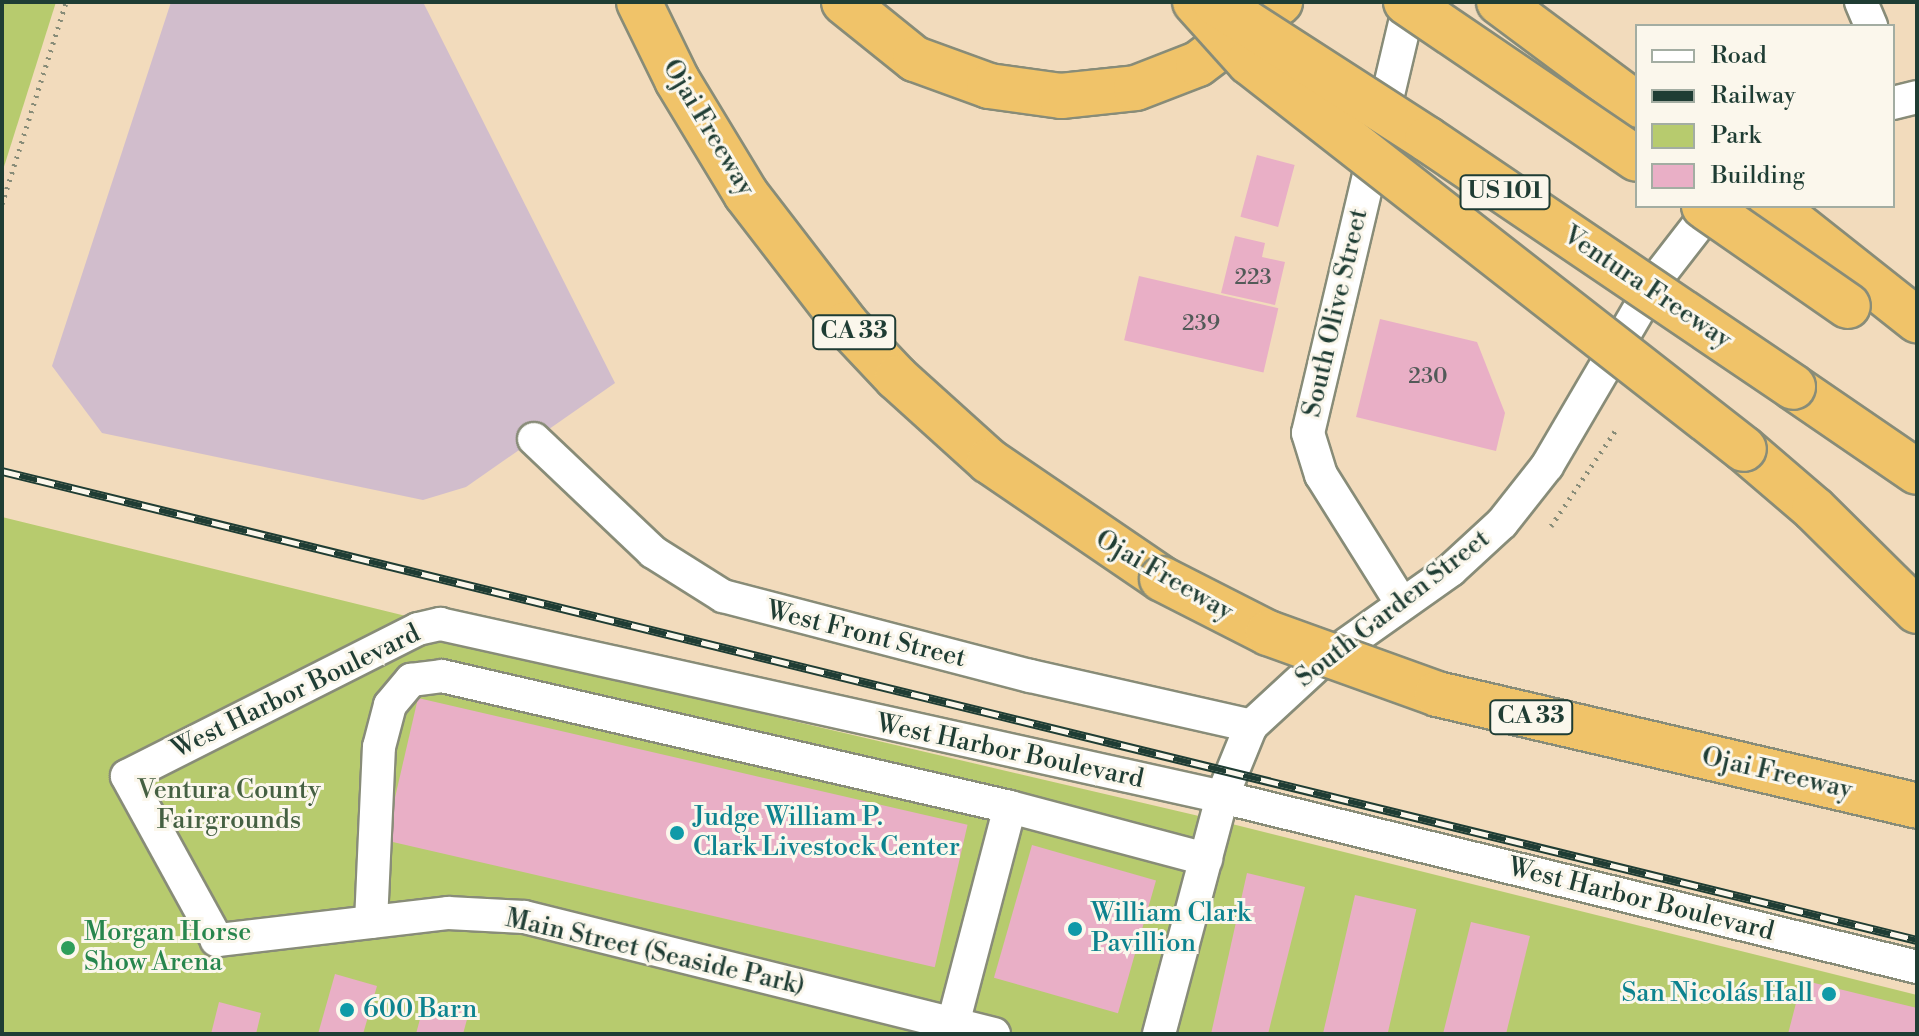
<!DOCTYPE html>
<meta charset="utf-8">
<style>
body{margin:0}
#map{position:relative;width:1919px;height:1036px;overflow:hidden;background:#f2dbbc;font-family:"Libre Bodoni",serif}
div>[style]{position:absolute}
.industrial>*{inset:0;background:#d1bdcc}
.green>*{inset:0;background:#b7cb6e}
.building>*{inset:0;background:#e9afc6;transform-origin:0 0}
.path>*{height:5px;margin-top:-2.5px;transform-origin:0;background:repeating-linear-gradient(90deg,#888c78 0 2px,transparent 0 8px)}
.roads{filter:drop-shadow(2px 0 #888c78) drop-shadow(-2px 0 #888c78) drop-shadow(0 2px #888c78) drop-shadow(0 -2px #888c78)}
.minor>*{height:32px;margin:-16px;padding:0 16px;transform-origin:16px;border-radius:16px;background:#fff}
.highway>*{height:44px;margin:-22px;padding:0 22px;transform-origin:22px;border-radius:22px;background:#f0c369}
.rail>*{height:9px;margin-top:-4.5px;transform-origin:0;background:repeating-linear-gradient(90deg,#fbf7ec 0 18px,#1f3d34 0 36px);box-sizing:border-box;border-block:2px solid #1f3d34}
.bridges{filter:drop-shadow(2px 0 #888c78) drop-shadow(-2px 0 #888c78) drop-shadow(0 2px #888c78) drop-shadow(0 -2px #888c78)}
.highway-bridge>*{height:44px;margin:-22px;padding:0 22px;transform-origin:22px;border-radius:22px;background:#f0c369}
.dots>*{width:22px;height:22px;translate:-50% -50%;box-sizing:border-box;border:4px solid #fbf7ec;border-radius:50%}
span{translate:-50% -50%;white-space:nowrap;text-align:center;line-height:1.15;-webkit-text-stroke:6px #fbf7ec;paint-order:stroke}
.number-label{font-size:22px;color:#525a58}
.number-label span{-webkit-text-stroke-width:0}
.shield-label span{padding:2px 6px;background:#fbf7ec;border:2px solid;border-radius:6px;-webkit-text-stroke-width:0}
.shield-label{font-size:24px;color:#1f3d34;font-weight:700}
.street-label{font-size:26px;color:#1f3d34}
.park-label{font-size:26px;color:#456042}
.culture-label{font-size:26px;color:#0d838f}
.left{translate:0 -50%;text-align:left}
.right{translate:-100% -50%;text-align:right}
.leisure-label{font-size:26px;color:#27864d}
.frame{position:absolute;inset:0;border:4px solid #1f3d34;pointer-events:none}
.legend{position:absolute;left:1635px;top:24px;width:260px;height:184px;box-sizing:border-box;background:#fbf7ec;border:2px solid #a3ada2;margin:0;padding:10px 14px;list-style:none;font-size:24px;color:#1f3d34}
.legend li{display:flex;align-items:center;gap:16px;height:40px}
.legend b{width:40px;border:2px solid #a3ada2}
</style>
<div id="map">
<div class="industrial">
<i style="clip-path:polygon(171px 2px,423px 2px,615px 383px,466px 487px,423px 500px,102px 433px,52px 366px)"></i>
</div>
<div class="green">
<i style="clip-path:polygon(2px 2px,56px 2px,2px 173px)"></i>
<i style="clip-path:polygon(2px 517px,410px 617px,434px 637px,1216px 820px,1917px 995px,1917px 1034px,2px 1034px)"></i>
</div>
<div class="building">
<i style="left:1257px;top:155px;width:39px;height:64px;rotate:15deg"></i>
<i style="clip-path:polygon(1235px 236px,1265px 243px,1262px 257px,1285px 262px,1275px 305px,1221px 293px)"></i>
<i style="left:1139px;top:276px;width:143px;height:66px;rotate:13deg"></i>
<i style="clip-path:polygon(1380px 319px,1477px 342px,1505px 413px,1496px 451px,1356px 417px)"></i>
<i style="left:418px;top:698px;width:564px;height:146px;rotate:13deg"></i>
<i style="left:1032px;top:845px;width:129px;height:138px;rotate:16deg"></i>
<i style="clip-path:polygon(1247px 873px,1305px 887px,1268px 1034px,1211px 1034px)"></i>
<i style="left:1355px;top:895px;width:63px;height:143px;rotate:13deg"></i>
<i style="clip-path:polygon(1471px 922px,1530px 936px,1506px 1034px,1443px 1034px)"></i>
<i style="clip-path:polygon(335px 974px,377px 986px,363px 1034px,318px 1034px)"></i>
<i style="clip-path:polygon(1802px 980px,1917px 1008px,1917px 1034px,1788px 1034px)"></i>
<i style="clip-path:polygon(425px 1000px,469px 1012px,463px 1034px,416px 1034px)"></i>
<i style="clip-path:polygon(219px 1002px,261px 1013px,256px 1034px,211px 1034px)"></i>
</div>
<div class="path">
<i style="left:2px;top:204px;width:212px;rotate:-72.4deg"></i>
<i style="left:1551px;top:526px;width:115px;rotate:-56deg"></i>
</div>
<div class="roads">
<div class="minor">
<i style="left:1861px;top:2px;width:26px;rotate:67deg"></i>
<i style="left:1893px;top:103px;width:25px;rotate:-14deg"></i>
<i style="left:534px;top:439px;width:164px;rotate:43.5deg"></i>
<i style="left:653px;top:552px;width:83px;rotate:32.2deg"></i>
<i style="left:723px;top:596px;width:317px;rotate:14.6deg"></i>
<i style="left:1030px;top:676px;width:227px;rotate:12.7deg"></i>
<i style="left:1402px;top:604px;width:152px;rotate:-122.1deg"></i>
<i style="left:1321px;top:475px;width:44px;rotate:-107.2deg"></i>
<i style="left:1308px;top:433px;width:443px;rotate:-76.7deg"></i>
<i style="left:371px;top:922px;width:175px;rotate:-87.4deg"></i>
<i style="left:379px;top:747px;width:43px;rotate:-75.3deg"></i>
<i style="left:390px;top:705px;width:33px;rotate:-50deg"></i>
<i style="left:411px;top:680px;width:31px;rotate:-7deg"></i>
<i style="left:442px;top:676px;width:583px;rotate:12.99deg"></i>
<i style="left:953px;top:1024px;width:224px;rotate:-75.3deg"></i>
<i style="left:1010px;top:807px;width:203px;rotate:14.9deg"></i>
<i style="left:994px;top:1034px;width:484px;rotate:-166deg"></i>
<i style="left:524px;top:917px;width:76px;rotate:-177deg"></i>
<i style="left:448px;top:913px;width:233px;rotate:173.3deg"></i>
<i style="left:217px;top:940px;width:187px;rotate:-118.8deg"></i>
<i style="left:127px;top:776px;width:326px;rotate:-26.8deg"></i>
<i style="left:418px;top:629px;width:23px;rotate:-13deg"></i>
<i style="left:440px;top:624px;width:801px;rotate:12.47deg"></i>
<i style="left:1222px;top:797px;width:715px;rotate:13.74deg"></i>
<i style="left:1159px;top:1034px;width:245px;rotate:-75.1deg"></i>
<i style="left:1222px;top:797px;width:77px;rotate:-67.8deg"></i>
<i style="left:1251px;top:726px;width:90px;rotate:-42.7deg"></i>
<i style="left:1317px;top:665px;width:164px;rotate:-35.3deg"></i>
<i style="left:1451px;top:570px;width:69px;rotate:-42.7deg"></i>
<i style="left:1502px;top:523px;width:73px;rotate:-51.7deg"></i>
<i style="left:1547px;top:466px;width:219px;rotate:-59.6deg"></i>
<i style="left:1658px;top:277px;width:90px;rotate:-52.2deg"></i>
</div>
<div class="highway">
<i style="left:639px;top:2px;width:87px;rotate:64deg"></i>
<i style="left:677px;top:80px;width:133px;rotate:58.8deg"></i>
<i style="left:746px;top:194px;width:164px;rotate:52.4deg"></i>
<i style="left:846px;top:324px;width:74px;rotate:46.6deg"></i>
<i style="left:897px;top:378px;width:124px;rotate:42.1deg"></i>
<i style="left:989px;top:461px;width:209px;rotate:34.3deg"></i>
<i style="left:844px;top:2px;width:91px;rotate:38.8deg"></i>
<i style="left:915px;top:59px;width:79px;rotate:20deg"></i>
<i style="left:989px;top:86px;width:73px;rotate:7.9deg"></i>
<i style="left:1061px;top:96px;width:75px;rotate:-6.1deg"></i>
<i style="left:1136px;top:88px;width:66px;rotate:-21.2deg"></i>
<i style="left:1198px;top:64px;width:103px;rotate:-37.1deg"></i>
<i style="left:1499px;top:2px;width:172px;rotate:36.7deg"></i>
<i style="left:1773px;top:206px;width:184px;rotate:38.4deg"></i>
<i style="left:1793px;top:387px;width:150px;rotate:34.4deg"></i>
<i style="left:1744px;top:449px;width:92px;rotate:40.6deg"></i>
<i style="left:1814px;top:509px;width:145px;rotate:44.7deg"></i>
</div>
</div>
<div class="rail">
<i style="left:2px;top:471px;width:1972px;rotate:13.76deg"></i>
</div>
<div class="bridges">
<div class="highway-bridge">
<i style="left:1195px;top:2px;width:81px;rotate:48deg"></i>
<i style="left:1249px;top:62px;width:628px;rotate:38.02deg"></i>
<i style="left:1406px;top:2px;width:279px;rotate:34.2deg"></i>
<i style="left:1216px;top:3px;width:251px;rotate:32.8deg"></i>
<i style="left:1427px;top:139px;width:442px;rotate:34.1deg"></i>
<i style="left:1704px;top:206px;width:175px;rotate:34.8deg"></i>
<i style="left:1162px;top:579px;width:119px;rotate:27deg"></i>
<i style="left:1268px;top:633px;width:180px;rotate:19.8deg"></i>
<i style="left:1437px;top:694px;width:493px;rotate:13.1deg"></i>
</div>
</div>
<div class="dots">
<i style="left:677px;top:833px;background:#0f9aa8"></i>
<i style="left:1075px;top:929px;background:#0f9aa8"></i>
<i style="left:68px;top:948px;background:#2e9e5b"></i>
<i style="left:1829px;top:994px;background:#0f9aa8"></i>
<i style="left:347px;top:1010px;background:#0f9aa8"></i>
</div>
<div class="number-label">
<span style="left:1253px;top:278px">223</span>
<span style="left:1201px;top:324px">239</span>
<span style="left:1428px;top:377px">230</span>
</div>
<div class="shield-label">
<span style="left:1505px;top:192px">US 101</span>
<span style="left:854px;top:332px">CA 33</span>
<span style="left:1531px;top:717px">CA 33</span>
</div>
<div class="street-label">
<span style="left:708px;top:128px;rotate:59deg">Ojai Freeway</span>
<span style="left:1647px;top:288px;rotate:34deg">Ventura Freeway</span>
<span style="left:1336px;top:313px;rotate:-77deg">South Olive Street</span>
<span style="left:1164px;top:576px;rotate:30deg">Ojai Freeway</span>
<span style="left:1393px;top:609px;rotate:-38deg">South Garden Street</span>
<span style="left:866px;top:635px;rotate:14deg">West Front Street</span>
<span style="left:296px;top:692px;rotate:-26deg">West Harbor Boulevard</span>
<span style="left:1010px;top:752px;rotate:12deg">West Harbor Boulevard</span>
<span style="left:1777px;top:774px;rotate:13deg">Ojai Freeway</span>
<span style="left:1641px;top:900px;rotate:14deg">West Harbor Boulevard</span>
<span style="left:655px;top:953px;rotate:13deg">Main Street (Seaside Park)</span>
</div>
<div class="park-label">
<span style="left:229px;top:806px">Ventura County<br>Fairgrounds</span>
</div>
<div class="culture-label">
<span class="left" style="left:693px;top:833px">Judge William P.<br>Clark Livestock Center</span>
<span class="left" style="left:1091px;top:929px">William Clark<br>Pavillion</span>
<span class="right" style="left:1813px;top:994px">San Nicolás Hall</span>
<span class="left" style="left:363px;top:1010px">600 Barn</span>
</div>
<div class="leisure-label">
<span class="left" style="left:84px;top:948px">Morgan Horse<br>Show Arena</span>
</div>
<div class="frame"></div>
<ul class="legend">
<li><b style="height:10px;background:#fff"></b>Road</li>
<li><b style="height:10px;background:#1f3d34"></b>Railway</li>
<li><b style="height:22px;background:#b7cb6e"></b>Park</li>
<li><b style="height:22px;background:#e9afc6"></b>Building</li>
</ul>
</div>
